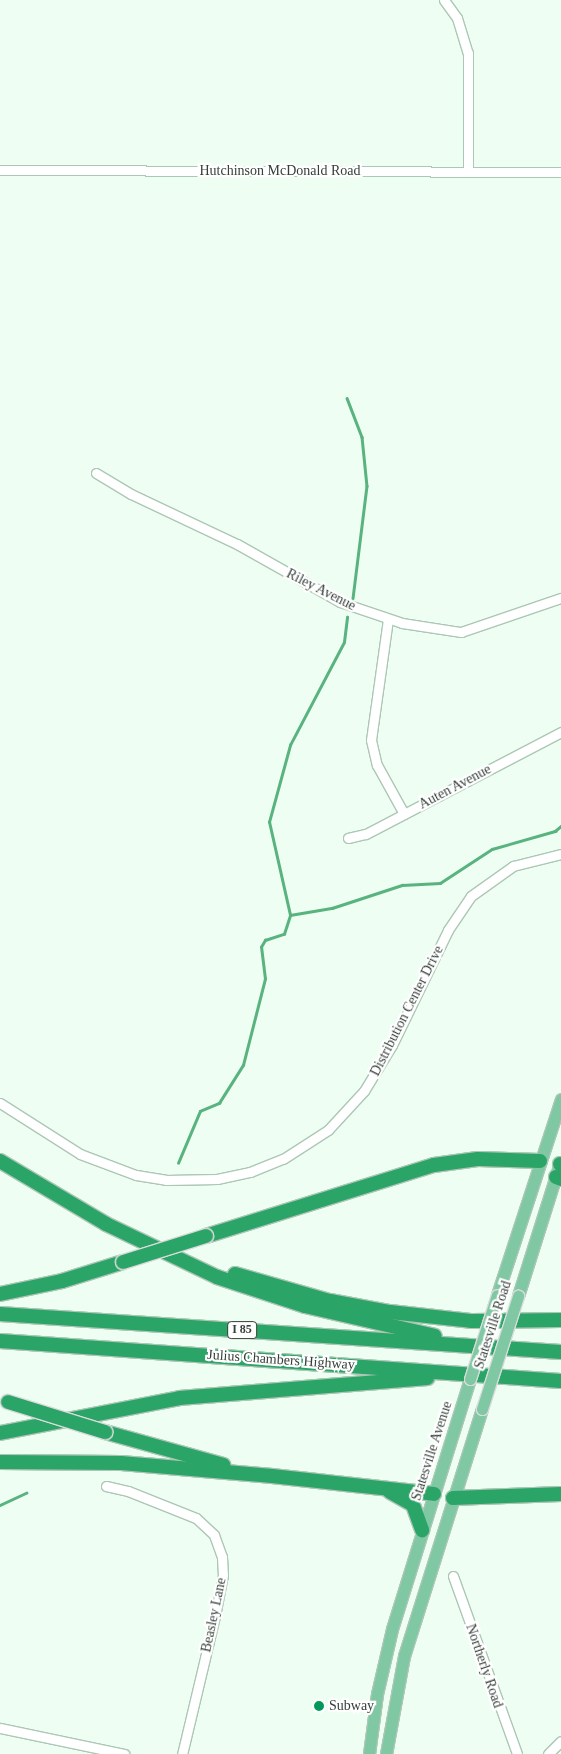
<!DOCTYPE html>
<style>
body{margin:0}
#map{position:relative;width:561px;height:1754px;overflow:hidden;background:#eefef3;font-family:Georgia,serif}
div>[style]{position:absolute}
.stream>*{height:2.5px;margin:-1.25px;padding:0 1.25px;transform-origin:1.25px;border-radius:1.25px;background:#59b37f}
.roads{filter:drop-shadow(1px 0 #acc7b5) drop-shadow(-1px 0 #acc7b5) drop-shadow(0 1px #acc7b5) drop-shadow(0 -1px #acc7b5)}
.minor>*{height:9px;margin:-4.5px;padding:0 4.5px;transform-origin:4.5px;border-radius:4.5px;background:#fff}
.major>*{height:11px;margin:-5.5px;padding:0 5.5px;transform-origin:5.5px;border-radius:5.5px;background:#80c8a4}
.highway>*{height:14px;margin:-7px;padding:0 7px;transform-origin:7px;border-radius:7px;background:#2ba467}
.bridges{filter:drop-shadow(1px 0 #dadcdb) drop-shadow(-1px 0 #dadcdb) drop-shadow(0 1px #dadcdb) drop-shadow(0 -1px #dadcdb)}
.major-bridge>*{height:11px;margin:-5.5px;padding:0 5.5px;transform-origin:5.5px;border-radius:5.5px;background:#80c8a4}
.highway-bridge>*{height:14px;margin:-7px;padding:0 7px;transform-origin:7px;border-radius:7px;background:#2ba467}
.dots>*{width:14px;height:14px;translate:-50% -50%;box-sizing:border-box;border:2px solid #fff;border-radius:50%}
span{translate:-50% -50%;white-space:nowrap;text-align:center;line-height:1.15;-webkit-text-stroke:4.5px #fff;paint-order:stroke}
.shield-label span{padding:1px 4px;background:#fff;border:1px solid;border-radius:4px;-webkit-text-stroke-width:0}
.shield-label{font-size:12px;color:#343f38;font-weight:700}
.street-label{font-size:14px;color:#343f38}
.poi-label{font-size:14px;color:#343f38}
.left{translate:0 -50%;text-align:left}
</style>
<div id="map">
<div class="stream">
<i style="left:347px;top:398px;width:42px;rotate:69deg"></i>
<i style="left:362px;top:437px;width:49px;rotate:84.2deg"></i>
<i style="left:367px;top:486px;width:113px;rotate:97.1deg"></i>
<i style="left:290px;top:915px;width:43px;rotate:-9.5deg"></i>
<i style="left:332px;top:908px;width:74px;rotate:-18.2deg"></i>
<i style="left:402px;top:885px;width:38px;rotate:-3deg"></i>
<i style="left:440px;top:883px;width:62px;rotate:-33.2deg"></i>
<i style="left:492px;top:849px;width:66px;rotate:-15.9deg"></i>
<i style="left:555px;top:831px;width:8px;rotate:-40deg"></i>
<i style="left:178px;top:1163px;width:56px;rotate:-67.1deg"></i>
<i style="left:200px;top:1111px;width:21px;rotate:-23deg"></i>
<i style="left:219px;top:1103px;width:45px;rotate:-57.7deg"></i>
<i style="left:243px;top:1065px;width:89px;rotate:-75.7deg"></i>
<i style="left:265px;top:979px;width:32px;rotate:-97deg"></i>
<i style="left:261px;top:947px;width:8px;rotate:-60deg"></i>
<i style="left:265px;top:940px;width:20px;rotate:-18deg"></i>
<i style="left:284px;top:934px;width:20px;rotate:-72deg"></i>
<i style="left:290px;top:915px;width:95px;rotate:-102.7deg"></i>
<i style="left:269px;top:822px;width:80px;rotate:-74.7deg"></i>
<i style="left:290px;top:745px;width:116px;rotate:-62.3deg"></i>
<i style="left:344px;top:642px;width:25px;rotate:-83deg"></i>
<i style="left:0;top:1505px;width:29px;rotate:-25deg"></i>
</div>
<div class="roads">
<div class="minor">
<i style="left:444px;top:0;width:22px;rotate:54deg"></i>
<i style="left:457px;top:18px;width:37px;rotate:73deg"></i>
<i style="left:468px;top:53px;width:119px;rotate:90deg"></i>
<i style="left:0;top:170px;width:561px;rotate:0.2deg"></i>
<i style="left:96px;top:473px;width:41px;rotate:31deg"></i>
<i style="left:131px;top:494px;width:117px;rotate:25.3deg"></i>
<i style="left:237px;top:544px;width:118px;rotate:29.4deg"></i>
<i style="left:340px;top:602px;width:65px;rotate:18.7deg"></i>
<i style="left:402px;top:623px;width:60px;rotate:8.7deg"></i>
<i style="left:461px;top:632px;width:106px;rotate:-18.8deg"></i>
<i style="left:388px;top:619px;width:122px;rotate:98deg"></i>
<i style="left:371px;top:740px;width:26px;rotate:77deg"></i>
<i style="left:377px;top:765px;width:56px;rotate:61.1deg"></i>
<i style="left:348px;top:838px;width:18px;rotate:-13deg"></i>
<i style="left:366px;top:834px;width:220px;rotate:-27.6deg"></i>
<i style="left:0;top:1103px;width:95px;rotate:32.5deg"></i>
<i style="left:80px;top:1154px;width:60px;rotate:20.6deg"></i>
<i style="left:136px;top:1175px;width:30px;rotate:9deg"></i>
<i style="left:166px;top:1180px;width:51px;rotate:-1.1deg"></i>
<i style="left:217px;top:1179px;width:34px;rotate:-12deg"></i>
<i style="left:250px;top:1172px;width:35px;rotate:-22deg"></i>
<i style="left:283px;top:1159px;width:54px;rotate:-32.8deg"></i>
<i style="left:328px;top:1130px;width:53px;rotate:-47.3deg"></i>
<i style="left:364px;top:1091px;width:54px;rotate:-58.7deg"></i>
<i style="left:392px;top:1045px;width:128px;rotate:-64deg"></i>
<i style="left:448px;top:930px;width:41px;rotate:-55.9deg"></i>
<i style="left:471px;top:896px;width:52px;rotate:-35.5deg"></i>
<i style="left:513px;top:866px;width:49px;rotate:-14deg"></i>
<i style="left:106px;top:1486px;width:23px;rotate:13deg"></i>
<i style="left:128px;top:1491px;width:73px;rotate:21.7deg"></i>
<i style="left:196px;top:1518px;width:25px;rotate:43deg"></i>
<i style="left:214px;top:1535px;width:23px;rotate:70deg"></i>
<i style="left:222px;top:1557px;width:18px;rotate:87deg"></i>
<i style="left:223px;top:1575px;width:42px;rotate:101deg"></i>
<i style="left:215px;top:1616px;width:142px;rotate:103.4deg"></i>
<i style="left:453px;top:1576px;width:189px;rotate:70.2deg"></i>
<i style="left:0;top:1728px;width:127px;rotate:11.8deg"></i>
<i style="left:548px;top:1754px;width:18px;rotate:-45deg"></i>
</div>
<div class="major">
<i style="left:497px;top:1295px;width:206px;rotate:-71.9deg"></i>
<i style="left:518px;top:1296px;width:133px;rotate:-72.5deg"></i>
<i style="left:369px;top:1754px;width:61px;rotate:-82.4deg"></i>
<i style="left:377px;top:1694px;width:67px;rotate:-77deg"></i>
<i style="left:392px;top:1629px;width:262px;rotate:-72.7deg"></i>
<i style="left:386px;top:1754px;width:100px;rotate:-79.6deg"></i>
<i style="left:404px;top:1656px;width:259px;rotate:-72.5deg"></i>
</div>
<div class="highway">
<i style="left:0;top:1161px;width:123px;rotate:30.7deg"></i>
<i style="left:106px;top:1224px;width:123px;rotate:25.5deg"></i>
<i style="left:217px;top:1277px;width:93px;rotate:18.2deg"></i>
<i style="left:305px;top:1306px;width:133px;rotate:13deg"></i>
<i style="left:560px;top:1164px;width:1px;rotate:45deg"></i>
<i style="left:556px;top:1177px;width:5px;rotate:22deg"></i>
<i style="left:206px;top:1236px;width:239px;rotate:-17.3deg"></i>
<i style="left:434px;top:1165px;width:44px;rotate:-7.8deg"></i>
<i style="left:478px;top:1159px;width:62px;rotate:1.8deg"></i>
<i style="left:235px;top:1274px;width:99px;rotate:15.9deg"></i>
<i style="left:330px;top:1301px;width:61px;rotate:10.4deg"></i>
<i style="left:390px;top:1312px;width:81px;rotate:6.3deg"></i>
<i style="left:471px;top:1321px;width:90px;rotate:-0.6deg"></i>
<i style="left:0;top:1294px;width:63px;rotate:-11.8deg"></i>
<i style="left:62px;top:1281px;width:64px;rotate:-17.3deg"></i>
<i style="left:0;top:1314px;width:562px;rotate:3.88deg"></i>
<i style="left:0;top:1341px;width:562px;rotate:4.08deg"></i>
<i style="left:105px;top:1432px;width:123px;rotate:15.6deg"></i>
<i style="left:0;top:1433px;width:183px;rotate:-11deg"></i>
<i style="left:180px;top:1398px;width:248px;rotate:-4.6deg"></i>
<i style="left:0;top:1462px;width:121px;rotate:0.5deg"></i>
<i style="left:121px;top:1463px;width:152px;rotate:4.9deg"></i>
<i style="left:272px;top:1476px;width:163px;rotate:6.3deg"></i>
<i style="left:390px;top:1492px;width:26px;rotate:29deg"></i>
<i style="left:413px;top:1505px;width:27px;rotate:70deg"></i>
<i style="left:453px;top:1498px;width:108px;rotate:-2.1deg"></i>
</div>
</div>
<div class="bridges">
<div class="major-bridge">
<i style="left:470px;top:1379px;width:88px;rotate:-72.2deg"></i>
<i style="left:482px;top:1409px;width:119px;rotate:-72.3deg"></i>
</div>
<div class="highway-bridge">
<i style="left:123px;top:1262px;width:87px;rotate:-17.4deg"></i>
<i style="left:8px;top:1402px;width:102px;rotate:17.2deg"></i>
</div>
</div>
<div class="dots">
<i style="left:319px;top:1706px;background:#03995a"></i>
</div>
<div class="shield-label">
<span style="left:242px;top:1330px">I 85</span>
</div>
<div class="street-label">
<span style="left:280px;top:171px">Hutchinson McDonald Road</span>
<span style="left:321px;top:590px;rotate:27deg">Riley Avenue</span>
<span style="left:455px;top:787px;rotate:-28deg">Auten Avenue</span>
<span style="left:407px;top:1011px;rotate:-63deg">Distribution Center Drive</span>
<span style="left:493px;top:1325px;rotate:-72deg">Statesville Road</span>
<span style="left:281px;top:1360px;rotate:4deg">Julius Chambers Highway</span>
<span style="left:432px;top:1451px;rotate:-72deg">Statesville Avenue</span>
<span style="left:214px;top:1615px;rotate:-78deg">Beasley Lane</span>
<span style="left:484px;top:1666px;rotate:71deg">Northerly Road</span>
</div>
<div class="poi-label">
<span class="left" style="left:329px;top:1706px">Subway</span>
</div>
</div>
